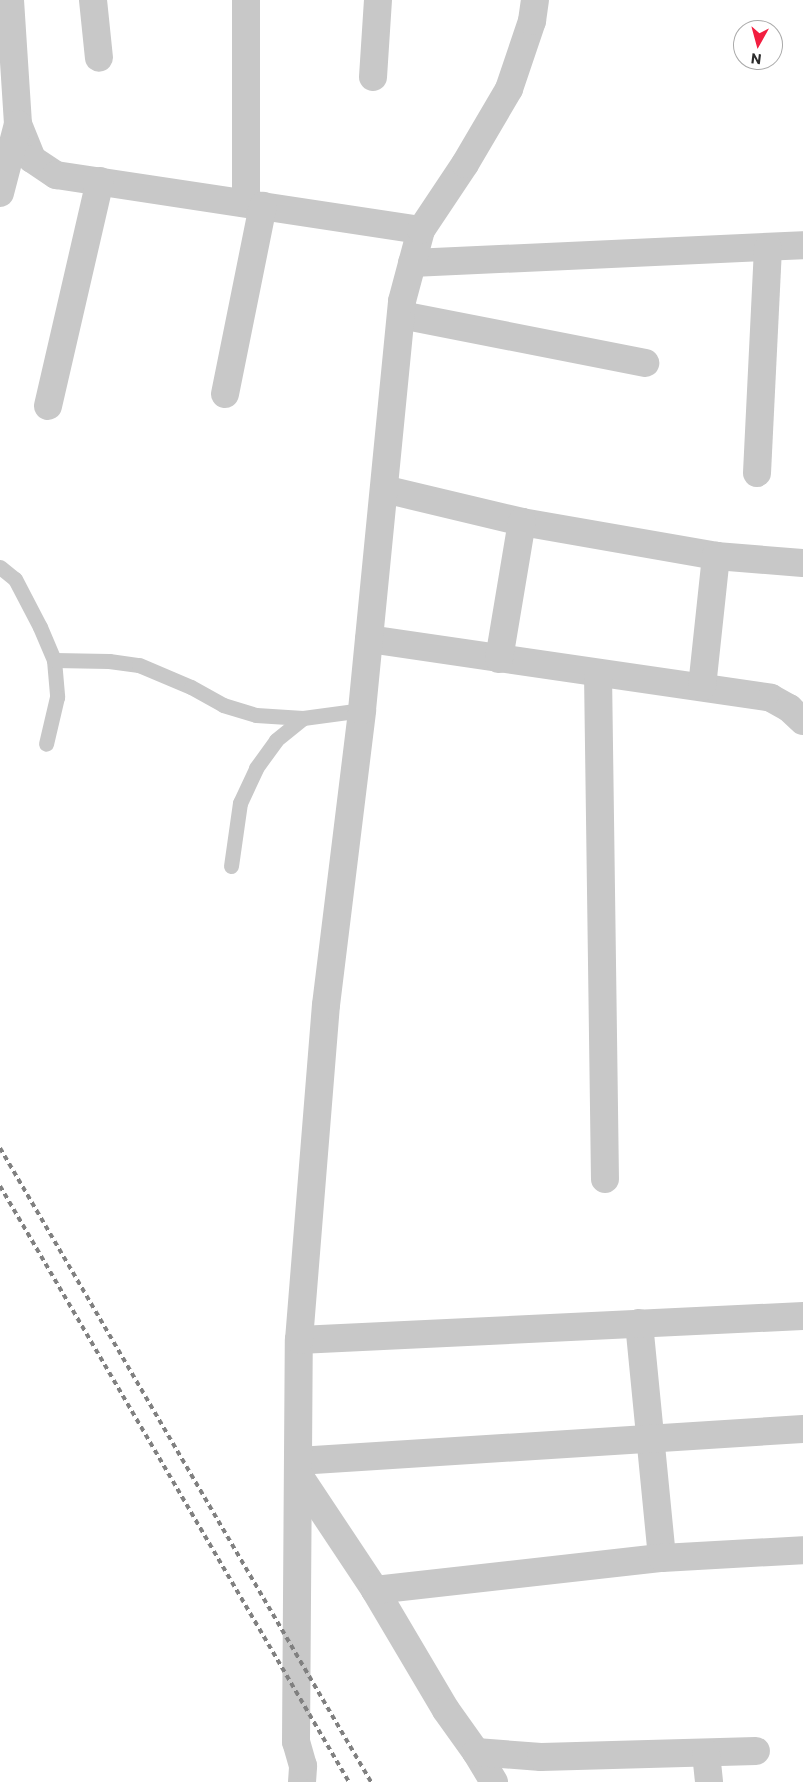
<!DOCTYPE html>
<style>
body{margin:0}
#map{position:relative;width:803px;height:1782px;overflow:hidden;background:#fff;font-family:Commissioner,sans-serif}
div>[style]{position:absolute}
.service>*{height:15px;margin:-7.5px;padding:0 7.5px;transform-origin:7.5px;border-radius:7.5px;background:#c8c8c8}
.minor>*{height:28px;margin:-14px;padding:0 14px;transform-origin:14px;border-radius:14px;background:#c8c8c8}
.rail>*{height:4px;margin-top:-2px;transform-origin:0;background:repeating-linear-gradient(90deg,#808080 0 5px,transparent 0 9px)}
span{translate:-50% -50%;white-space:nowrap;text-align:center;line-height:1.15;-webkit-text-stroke:5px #fff;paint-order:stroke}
.north{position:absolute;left:733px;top:20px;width:50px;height:50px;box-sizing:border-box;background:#fff;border:1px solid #aaa;border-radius:50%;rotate:187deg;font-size:14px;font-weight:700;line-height:20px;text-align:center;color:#2b2b2b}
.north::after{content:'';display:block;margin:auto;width:18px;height:22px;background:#f21e40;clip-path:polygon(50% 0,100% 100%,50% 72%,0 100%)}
</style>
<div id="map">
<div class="service">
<i style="left:0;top:567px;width:19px;rotate:39deg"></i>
<i style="left:15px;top:579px;width:54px;rotate:62.5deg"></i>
<i style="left:40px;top:627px;width:36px;rotate:67deg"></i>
<i style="left:54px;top:660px;width:37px;rotate:85deg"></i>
<i style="left:57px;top:697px;width:48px;rotate:103.2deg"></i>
<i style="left:54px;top:660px;width:55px;rotate:1deg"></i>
<i style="left:109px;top:661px;width:30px;rotate:8deg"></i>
<i style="left:139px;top:665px;width:56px;rotate:22.9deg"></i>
<i style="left:191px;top:687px;width:37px;rotate:29deg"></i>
<i style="left:223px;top:705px;width:34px;rotate:17deg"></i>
<i style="left:256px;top:715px;width:47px;rotate:3.7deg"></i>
<i style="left:303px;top:718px;width:60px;rotate:-7.7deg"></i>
<i style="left:231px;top:866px;width:64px;rotate:-81.9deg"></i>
<i style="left:240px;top:803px;width:38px;rotate:-65deg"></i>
<i style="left:256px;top:768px;width:34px;rotate:-54deg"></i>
<i style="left:276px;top:740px;width:35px;rotate:-39deg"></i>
</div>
<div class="minor">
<i style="left:10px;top:0;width:124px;rotate:86.3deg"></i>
<i style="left:18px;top:124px;width:38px;rotate:68deg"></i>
<i style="left:32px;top:159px;width:29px;rotate:34deg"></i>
<i style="left:56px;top:175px;width:369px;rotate:8.6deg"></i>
<i style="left:93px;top:0;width:58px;rotate:84.1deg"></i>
<i style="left:246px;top:0;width:203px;rotate:90deg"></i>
<i style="left:373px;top:77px;width:77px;rotate:-86.3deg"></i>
<i style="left:0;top:193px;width:71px;rotate:-75.4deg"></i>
<i style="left:412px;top:263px;width:391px;rotate:-2.6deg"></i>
<i style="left:401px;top:315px;width:249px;rotate:11.1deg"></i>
<i style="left:225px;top:394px;width:192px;rotate:-78.6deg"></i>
<i style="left:48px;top:406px;width:231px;rotate:-77deg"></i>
<i style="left:757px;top:473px;width:225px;rotate:-87.2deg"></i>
<i style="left:384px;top:489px;width:142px;rotate:13.4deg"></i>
<i style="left:522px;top:522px;width:197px;rotate:9.9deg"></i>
<i style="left:716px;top:556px;width:87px;rotate:4.6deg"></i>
<i style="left:369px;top:639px;width:406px;rotate:8.3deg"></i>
<i style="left:771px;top:698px;width:21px;rotate:29deg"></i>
<i style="left:789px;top:708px;width:19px;rotate:43deg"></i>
<i style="left:499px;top:659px;width:139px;rotate:-80.5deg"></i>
<i style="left:598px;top:673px;width:506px;rotate:89.21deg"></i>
<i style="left:702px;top:687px;width:132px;rotate:-83.9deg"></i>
<i style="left:639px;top:1323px;width:236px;rotate:84.4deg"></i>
<i style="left:299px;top:1340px;width:505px;rotate:-2.73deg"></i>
<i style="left:298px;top:1461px;width:506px;rotate:-3.63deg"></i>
<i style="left:298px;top:1474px;width:139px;rotate:56.4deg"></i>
<i style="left:375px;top:1590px;width:139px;rotate:59.4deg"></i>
<i style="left:446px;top:1710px;width:52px;rotate:54.5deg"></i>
<i style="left:476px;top:1752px;width:35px;rotate:59deg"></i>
<i style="left:375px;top:1590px;width:289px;rotate:-6.4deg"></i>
<i style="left:662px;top:1558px;width:141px;rotate:-3.2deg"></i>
<i style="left:476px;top:1752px;width:65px;rotate:4.4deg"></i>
<i style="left:541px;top:1757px;width:215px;rotate:-1.6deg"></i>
<i style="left:706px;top:1753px;width:29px;rotate:84deg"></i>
<i style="left:302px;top:1782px;width:16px;rotate:-86deg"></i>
<i style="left:303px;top:1766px;width:25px;rotate:-106deg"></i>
<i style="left:296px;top:1742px;width:402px;rotate:-89.6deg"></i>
<i style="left:299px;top:1340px;width:336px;rotate:-85.4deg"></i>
<i style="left:326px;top:1005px;width:297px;rotate:-83deg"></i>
<i style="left:362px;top:710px;width:411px;rotate:-84.4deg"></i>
<i style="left:402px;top:301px;width:73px;rotate:-75deg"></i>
<i style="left:421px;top:230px;width:79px;rotate:-56.3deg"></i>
<i style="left:465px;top:164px;width:87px;rotate:-59.6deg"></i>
<i style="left:509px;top:89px;width:72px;rotate:-71.3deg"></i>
<i style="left:532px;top:21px;width:21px;rotate:-82deg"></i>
</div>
<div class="rail">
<i style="left:0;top:1148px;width:735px;rotate:59.66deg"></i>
<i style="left:0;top:1186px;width:691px;rotate:59.65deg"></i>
</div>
<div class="north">N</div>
</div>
